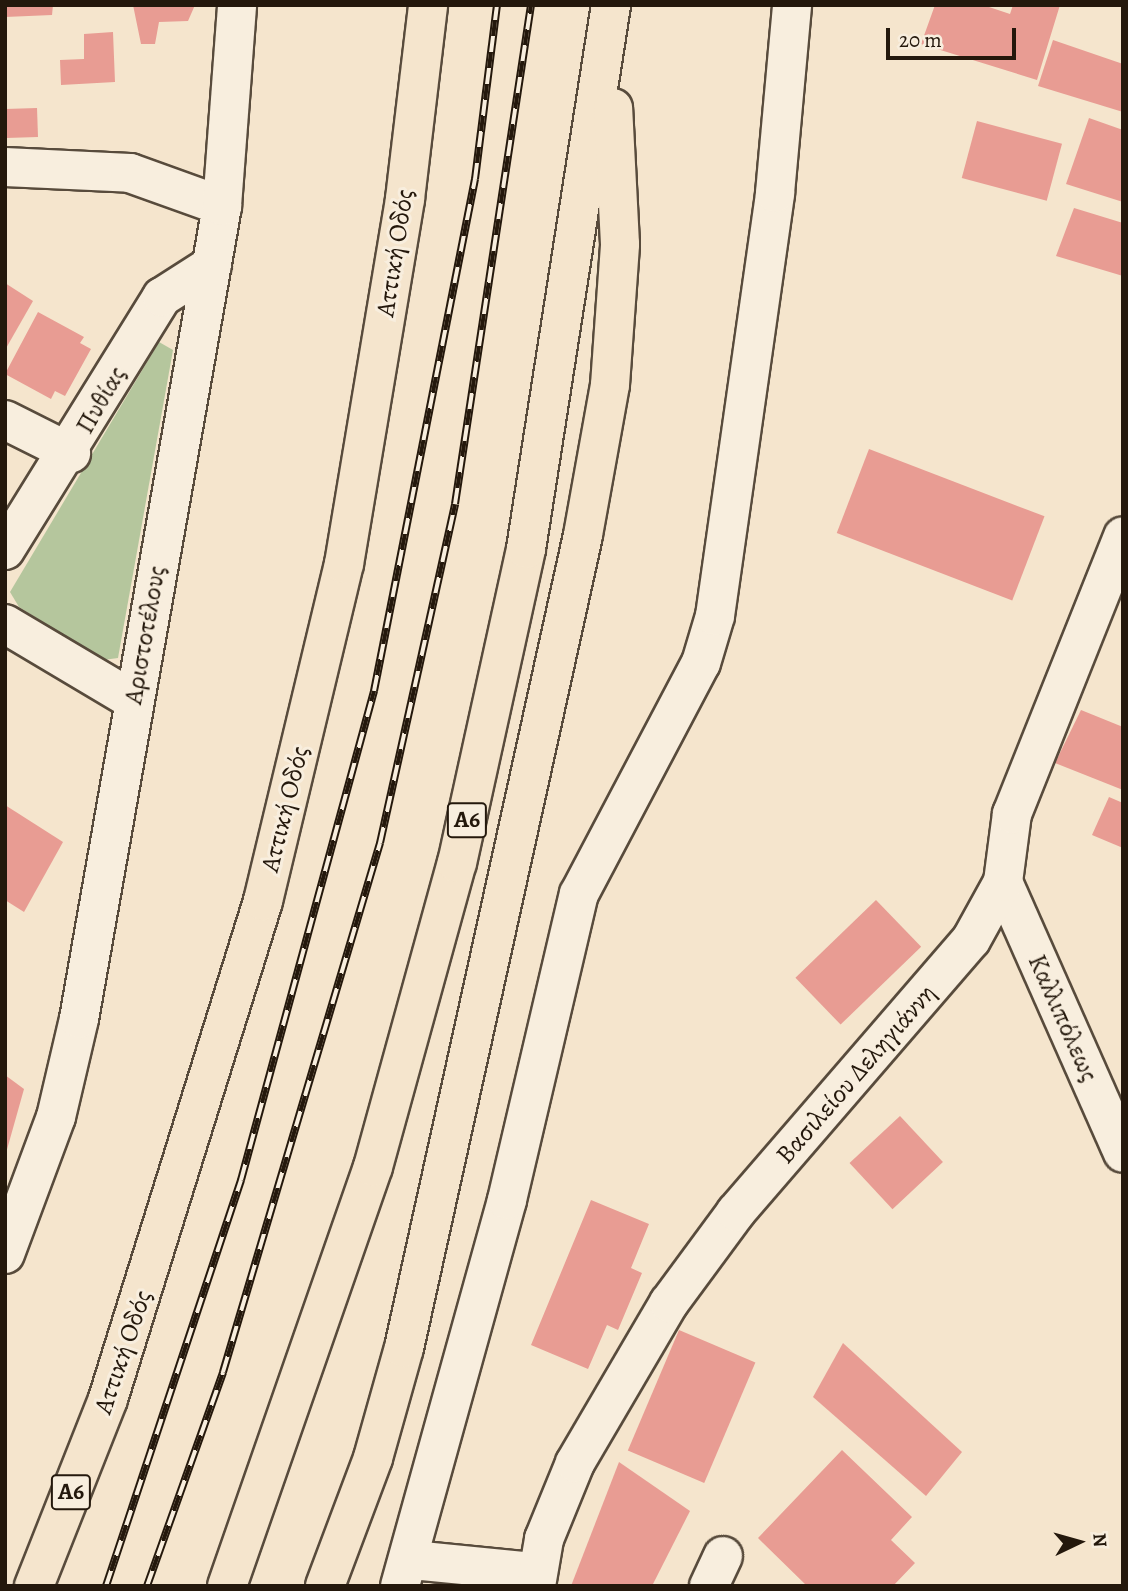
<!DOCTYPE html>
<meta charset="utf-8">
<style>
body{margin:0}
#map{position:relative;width:1128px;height:1591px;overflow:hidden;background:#f5e5cd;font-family:Alegreya,serif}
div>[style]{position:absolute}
.green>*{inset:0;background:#b5c69d}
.building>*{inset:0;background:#e89c93;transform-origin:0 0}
.roads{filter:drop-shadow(2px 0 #584b3c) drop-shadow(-2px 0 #584b3c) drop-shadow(0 2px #584b3c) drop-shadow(0 -2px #584b3c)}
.street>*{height:38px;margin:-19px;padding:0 19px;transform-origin:19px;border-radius:19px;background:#f8eede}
.highway>*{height:38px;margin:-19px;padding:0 19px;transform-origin:19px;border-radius:19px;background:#f5e5cd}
.rail>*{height:8px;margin-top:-4px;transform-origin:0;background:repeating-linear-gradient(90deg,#f8eede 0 16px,#24180c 0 32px);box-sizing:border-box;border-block:2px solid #24180c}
span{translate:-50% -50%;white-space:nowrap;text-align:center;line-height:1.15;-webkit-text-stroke:6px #f8eede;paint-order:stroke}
.shield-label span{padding:2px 5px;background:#f8eede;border:2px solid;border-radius:5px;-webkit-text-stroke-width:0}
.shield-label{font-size:24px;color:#24180c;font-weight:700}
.street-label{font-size:26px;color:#24180c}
.frame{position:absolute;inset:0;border:7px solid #24180c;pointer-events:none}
.north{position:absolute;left:1044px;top:1507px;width:70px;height:70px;-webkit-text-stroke:5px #f8eede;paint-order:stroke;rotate:85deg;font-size:19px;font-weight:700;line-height:28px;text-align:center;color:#24180c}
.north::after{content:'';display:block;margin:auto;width:24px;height:32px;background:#24180c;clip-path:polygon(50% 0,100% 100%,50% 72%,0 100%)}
.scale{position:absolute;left:886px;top:28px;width:130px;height:32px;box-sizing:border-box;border:4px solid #24180c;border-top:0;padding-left:9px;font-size:21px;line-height:24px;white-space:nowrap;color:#24180c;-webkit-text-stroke:5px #f8eede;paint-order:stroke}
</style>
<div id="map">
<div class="green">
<i style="clip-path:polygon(159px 342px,173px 350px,118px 658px,103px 660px,19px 607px,10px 592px)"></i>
</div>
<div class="building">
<i style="clip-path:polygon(5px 5px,53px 5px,52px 15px,5px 17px)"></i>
<i style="clip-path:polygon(133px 5px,195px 5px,188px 21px,159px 22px,155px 44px,141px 44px)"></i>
<i style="clip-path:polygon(935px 5px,983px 5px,1010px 14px,1013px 5px,1060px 5px,1037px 80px,921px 44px)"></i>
<i style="clip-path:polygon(113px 32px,115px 82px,61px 85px,60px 60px,84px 59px,84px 34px)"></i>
<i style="clip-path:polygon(1053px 40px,1123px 64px,1123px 112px,1038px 86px)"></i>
<i style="left:37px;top:108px;width:29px;height:32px;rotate:88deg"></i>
<i style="clip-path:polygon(1089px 118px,1123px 130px,1123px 202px,1066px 184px)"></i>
<i style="left:977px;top:121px;width:88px;height:59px;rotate:15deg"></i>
<i style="clip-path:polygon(1074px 208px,1123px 223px,1123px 276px,1056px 256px)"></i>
<i style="clip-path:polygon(5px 283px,33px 301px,5px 350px)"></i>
<i style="clip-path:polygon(38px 312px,84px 337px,80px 343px,91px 349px,65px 396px,55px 391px,51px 399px,5px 374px)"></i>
<i style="left:869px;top:449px;width:188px;height:90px;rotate:21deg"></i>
<i style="clip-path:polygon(1081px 710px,1123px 727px,1123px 790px,1055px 763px)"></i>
<i style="clip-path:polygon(1109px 797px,1123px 803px,1123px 848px,1092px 835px)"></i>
<i style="clip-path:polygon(5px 805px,63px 842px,24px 912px,5px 900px)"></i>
<i style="left:876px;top:900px;width:65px;height:112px;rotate:46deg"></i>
<i style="clip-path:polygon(5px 1075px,24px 1089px,6px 1153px,5px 1153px)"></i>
<i style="left:900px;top:1116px;width:63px;height:69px;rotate:47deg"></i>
<i style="clip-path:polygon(591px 1200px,649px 1224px,631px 1268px,642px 1273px,618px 1330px,607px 1325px,588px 1369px,531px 1345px)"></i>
<i style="left:679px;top:1330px;width:83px;height:131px;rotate:23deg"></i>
<i style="clip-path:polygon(843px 1343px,962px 1452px,926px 1496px,813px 1397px)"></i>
<i style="clip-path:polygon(842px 1450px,912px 1517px,891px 1540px,915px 1563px,893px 1586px,807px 1586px,758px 1538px)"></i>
<i style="clip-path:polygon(619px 1462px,690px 1511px,652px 1586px,571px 1586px)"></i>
</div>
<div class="roads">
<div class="street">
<i style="left:5px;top:167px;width:125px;rotate:2.7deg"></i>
<i style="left:130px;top:173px;width:98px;rotate:19.7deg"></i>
<i style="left:5px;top:420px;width:74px;rotate:26.6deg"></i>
<i style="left:5px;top:550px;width:298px;rotate:-58.2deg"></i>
<i style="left:162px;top:297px;width:59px;rotate:-32.6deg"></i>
<i style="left:5px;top:624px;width:149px;rotate:30.7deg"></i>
<i style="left:1003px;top:882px;width:296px;rotate:66.1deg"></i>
<i style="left:5px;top:1254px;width:146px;rotate:-69.6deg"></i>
<i style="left:56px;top:1117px;width:101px;rotate:-76.8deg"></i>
<i style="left:79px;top:1019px;width:825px;rotate:-80.02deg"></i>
<i style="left:222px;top:206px;width:202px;rotate:-85.7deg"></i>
<i style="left:412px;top:1560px;width:124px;rotate:5.6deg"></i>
<i style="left:400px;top:1586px;width:401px;rotate:-74.5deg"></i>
<i style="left:507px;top:1200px;width:314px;rotate:-76.8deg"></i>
<i style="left:579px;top:894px;width:261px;rotate:-62.2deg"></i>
<i style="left:701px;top:663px;width:49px;rotate:-73.4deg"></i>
<i style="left:715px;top:616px;width:427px;rotate:-81.9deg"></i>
<i style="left:775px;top:193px;width:189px;rotate:-84.8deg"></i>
<i style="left:536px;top:1586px;width:48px;rotate:-80.3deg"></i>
<i style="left:544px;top:1539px;width:82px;rotate:-67.8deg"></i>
<i style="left:575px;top:1463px;width:186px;rotate:-59.6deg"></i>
<i style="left:669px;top:1303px;width:113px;rotate:-53.6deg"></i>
<i style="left:736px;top:1212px;width:359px;rotate:-49.2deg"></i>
<i style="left:971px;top:940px;width:66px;rotate:-61.1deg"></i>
<i style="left:1003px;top:882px;width:69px;rotate:-82.5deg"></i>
<i style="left:1012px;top:814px;width:299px;rotate:-68.2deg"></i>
<i style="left:709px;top:1586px;width:33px;rotate:-65deg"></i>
</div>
<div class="highway">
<i style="left:34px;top:1586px;width:201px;rotate:-68.4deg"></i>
<i style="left:108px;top:1399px;width:522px;rotate:-72.71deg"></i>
<i style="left:263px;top:901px;width:347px;rotate:-76.5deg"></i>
<i style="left:344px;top:564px;width:370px;rotate:-80.5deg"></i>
<i style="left:405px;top:199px;width:195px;rotate:-83.2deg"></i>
<i style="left:227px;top:1586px;width:444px;rotate:-70.8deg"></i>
<i style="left:373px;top:1167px;width:315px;rotate:-74.6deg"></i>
<i style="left:457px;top:863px;width:321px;rotate:-77.6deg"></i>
<i style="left:526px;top:549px;width:551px;rotate:-81.12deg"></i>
<i style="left:325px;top:1586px;width:137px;rotate:-69.4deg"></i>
<i style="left:373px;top:1458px;width:114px;rotate:-74.3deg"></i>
<i style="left:404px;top:1348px;width:832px;rotate:-77.58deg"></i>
<i style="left:583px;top:535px;width:152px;rotate:-79.8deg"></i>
<i style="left:610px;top:385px;width:141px;rotate:-85.9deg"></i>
<i style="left:620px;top:244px;width:136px;rotate:-92.9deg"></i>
</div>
</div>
<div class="rail">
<i style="left:106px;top:1586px;width:428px;rotate:-71.6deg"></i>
<i style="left:241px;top:1180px;width:507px;rotate:-74.78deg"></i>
<i style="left:374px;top:691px;width:522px;rotate:-78.84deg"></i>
<i style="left:475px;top:179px;width:175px;rotate:-82.8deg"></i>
<i style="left:147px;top:1586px;width:227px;rotate:-70.4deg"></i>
<i style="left:223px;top:1372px;width:552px;rotate:-73.47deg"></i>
<i style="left:380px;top:843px;width:347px;rotate:-77.5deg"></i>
<i style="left:455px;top:504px;width:505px;rotate:-81.34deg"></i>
</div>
<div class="shield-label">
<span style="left:467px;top:820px">Α6</span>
<span style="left:71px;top:1492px">Α6</span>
</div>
<div class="street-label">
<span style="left:395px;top:253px;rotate:-81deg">Αττική Οδός</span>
<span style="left:101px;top:400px;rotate:-60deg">Πυθίας</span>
<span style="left:145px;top:635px;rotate:-80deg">Αριστοτέλους</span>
<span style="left:285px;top:809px;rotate:-76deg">Αττική Οδός</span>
<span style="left:1063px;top:1018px;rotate:66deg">Καλλιπόλεως</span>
<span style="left:856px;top:1074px;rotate:-49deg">Βασιλείου Δεληγιάννη</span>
<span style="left:123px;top:1352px;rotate:-71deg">Αττική Οδός</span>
</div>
<div class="frame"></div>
<div class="north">N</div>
<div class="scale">20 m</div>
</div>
